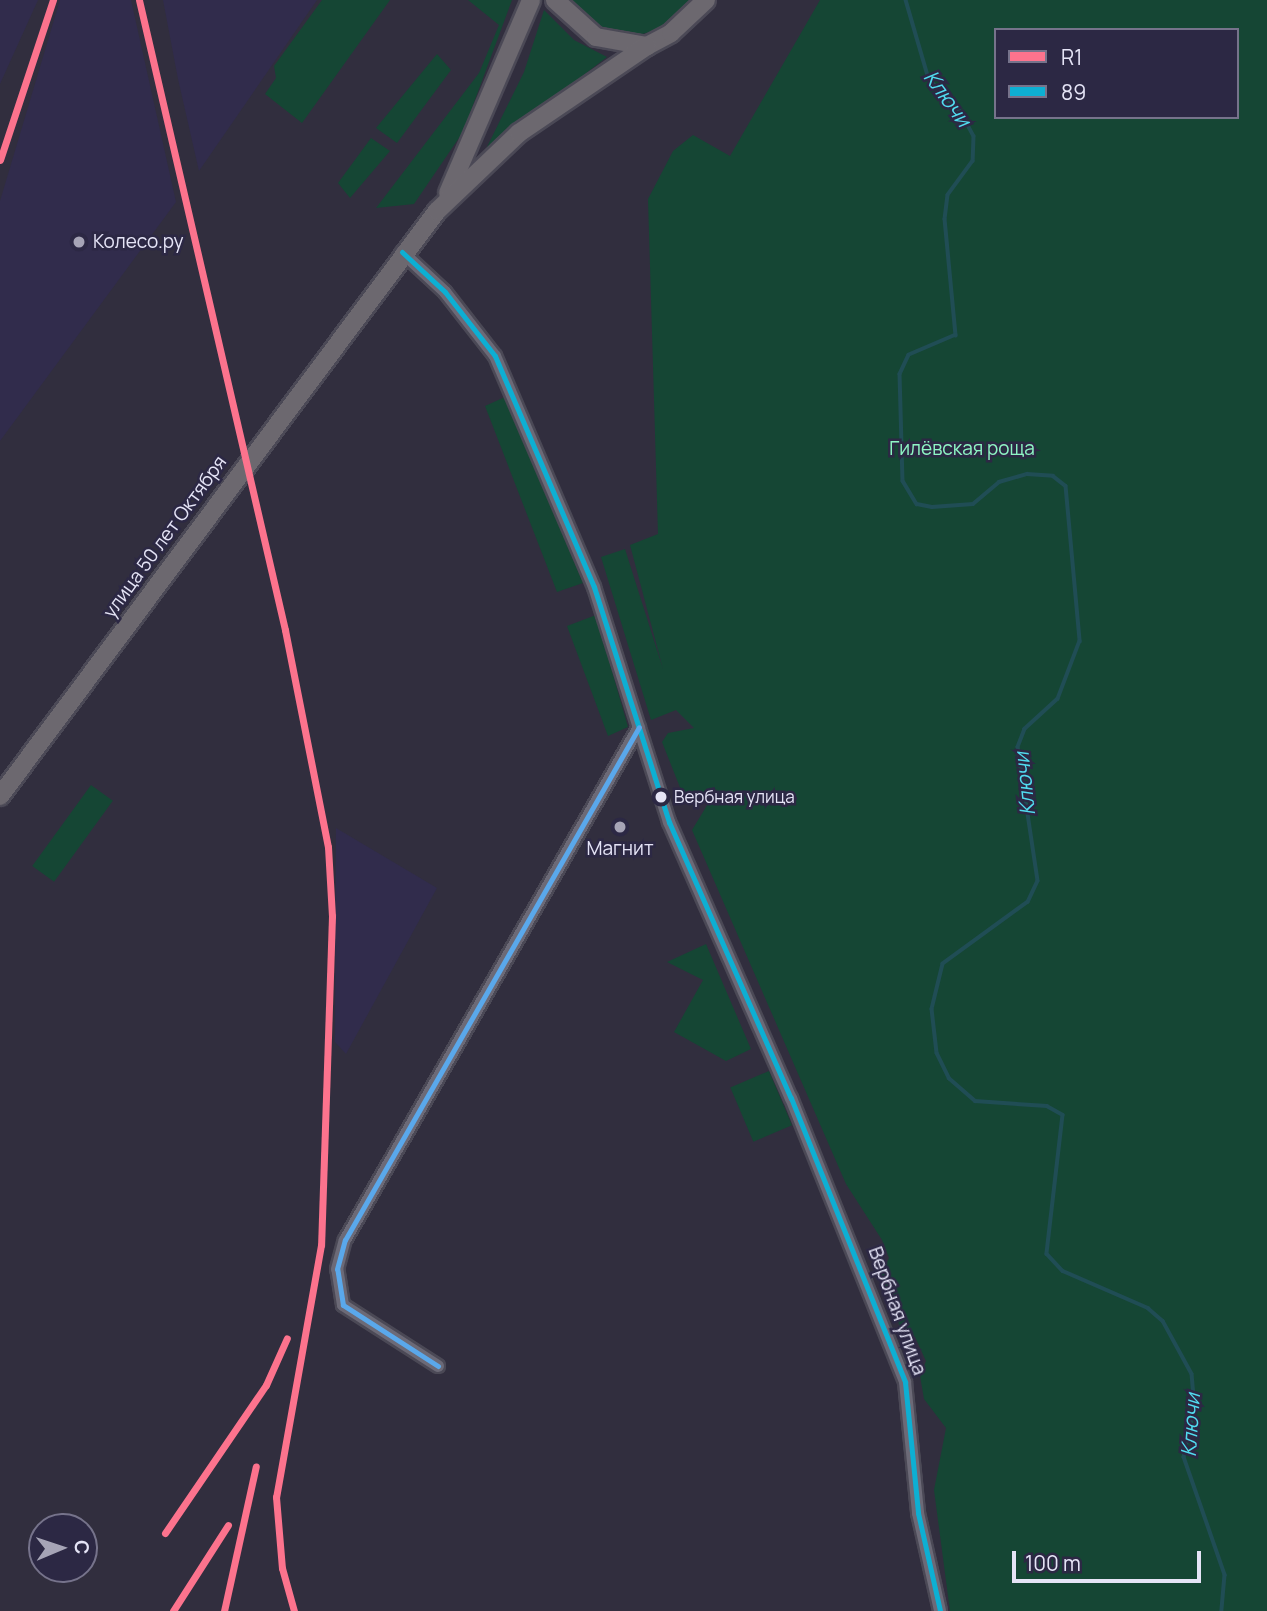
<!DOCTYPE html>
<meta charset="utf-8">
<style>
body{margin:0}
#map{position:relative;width:1267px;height:1611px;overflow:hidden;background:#312e3e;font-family:Manrope,sans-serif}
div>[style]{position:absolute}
.built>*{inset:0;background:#312c4c}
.green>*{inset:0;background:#154634;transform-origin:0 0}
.stream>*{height:3.5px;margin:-1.75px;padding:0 1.75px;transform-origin:1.75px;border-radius:1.75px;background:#204d55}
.roads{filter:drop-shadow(2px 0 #4b4956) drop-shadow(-2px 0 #4b4956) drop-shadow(0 2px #4b4956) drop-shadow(0 -2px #4b4956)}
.street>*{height:12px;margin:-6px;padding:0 6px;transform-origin:6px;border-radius:6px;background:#6c6a77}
.secondary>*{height:18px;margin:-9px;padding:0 9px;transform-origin:9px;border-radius:9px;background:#6c686f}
.bus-1>*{height:5px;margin:-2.5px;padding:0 2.5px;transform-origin:2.5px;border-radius:2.5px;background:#0dafd3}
.bus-2>*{height:5px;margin:-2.5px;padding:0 2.5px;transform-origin:2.5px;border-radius:2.5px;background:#5aa8eb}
.rail-1>*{height:7px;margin:-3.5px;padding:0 3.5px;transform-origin:3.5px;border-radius:3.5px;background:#fc738d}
.dots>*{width:19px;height:19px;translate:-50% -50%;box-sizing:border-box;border:4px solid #2c2844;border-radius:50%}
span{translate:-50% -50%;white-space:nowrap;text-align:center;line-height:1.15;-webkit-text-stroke:5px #2c2844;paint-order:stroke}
.bus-label{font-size:17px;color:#e5e4f6}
.left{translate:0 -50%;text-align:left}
.poi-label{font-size:19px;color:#e5e4f6}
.park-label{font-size:19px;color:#8ef6c4}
.street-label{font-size:19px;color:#e5e4f6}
.water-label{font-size:21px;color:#51dcef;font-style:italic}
.legend{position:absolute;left:994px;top:28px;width:245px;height:91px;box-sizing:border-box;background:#2c2844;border:2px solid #76738b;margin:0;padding:9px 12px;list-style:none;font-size:21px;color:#e5e4f6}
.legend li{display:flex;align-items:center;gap:14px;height:35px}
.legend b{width:35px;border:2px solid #76738b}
.north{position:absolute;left:28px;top:1513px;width:70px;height:70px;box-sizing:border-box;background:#2c2844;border:2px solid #76738b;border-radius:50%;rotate:88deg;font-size:19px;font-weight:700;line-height:28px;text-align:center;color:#e5e4f6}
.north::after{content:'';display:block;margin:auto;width:24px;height:32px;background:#a6a4b6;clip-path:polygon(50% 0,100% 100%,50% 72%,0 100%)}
.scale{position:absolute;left:1012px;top:1551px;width:189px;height:32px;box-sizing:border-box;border:4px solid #e5e4f6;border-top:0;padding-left:9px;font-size:21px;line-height:24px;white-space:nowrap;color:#e5e4f6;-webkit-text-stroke:5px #2c2844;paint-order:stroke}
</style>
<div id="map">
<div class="built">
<i style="clip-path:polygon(0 0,38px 0,0 84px)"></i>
<i style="clip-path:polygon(60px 0,131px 0,176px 202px,0 441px,0 201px)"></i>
<i style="clip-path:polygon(163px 0,317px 0,199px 171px,178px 79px)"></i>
<i style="clip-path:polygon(336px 828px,437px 888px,346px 1054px,335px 1042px)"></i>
</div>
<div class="green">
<i style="clip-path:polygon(322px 0,390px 0,302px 123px,265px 94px,276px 78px,274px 66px)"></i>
<i style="clip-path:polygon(468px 0,512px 0,463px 132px,414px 204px,376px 208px,479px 73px,499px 25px)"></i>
<i style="clip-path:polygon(569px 0,695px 0,662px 29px,638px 35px,602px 29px)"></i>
<i style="clip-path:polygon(evenodd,820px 0,1267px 0,1267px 1611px,950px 1611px,934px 1490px,946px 1428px,924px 1399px,920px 1376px,926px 1361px,915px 1337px,903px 1334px,880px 1277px,889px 1258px,882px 1240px,846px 1184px,692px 830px,717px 789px,685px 800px,662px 742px,668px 733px,694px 728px,676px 710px,651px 720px,601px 557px,625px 549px,663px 669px,630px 545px,658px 534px,648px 199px,673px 151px,693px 135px,730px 156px,820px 0,996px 30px,1237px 30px,1237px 117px,996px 117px,996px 30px)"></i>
<i style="clip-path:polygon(544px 10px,574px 40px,607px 57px,485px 151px,524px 72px)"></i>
<i style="clip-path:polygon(437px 54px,451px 70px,397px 143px,376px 128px)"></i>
<i style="clip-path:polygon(371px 138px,390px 151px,350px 198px,338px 183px)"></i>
<i style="clip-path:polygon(505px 397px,583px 583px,557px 592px,485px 406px)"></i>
<i style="clip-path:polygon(596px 615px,628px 727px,608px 736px,567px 626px)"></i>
<i style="left:91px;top:785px;width:27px;height:100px;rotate:36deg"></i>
<i style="clip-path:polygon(706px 944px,751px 1049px,726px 1061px,674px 1032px,703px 980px,667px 962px)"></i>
<i style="left:769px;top:1071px;width:59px;height:42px;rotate:67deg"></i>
</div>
<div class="stream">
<i style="left:906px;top:0;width:82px;rotate:73.8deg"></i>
<i style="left:929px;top:79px;width:46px;rotate:45.9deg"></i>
<i style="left:961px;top:112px;width:27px;rotate:62deg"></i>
<i style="left:974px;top:136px;width:25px;rotate:92deg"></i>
<i style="left:973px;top:161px;width:42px;rotate:126.3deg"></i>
<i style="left:948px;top:195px;width:24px;rotate:97deg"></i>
<i style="left:945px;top:219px;width:117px;rotate:84.6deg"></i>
<i style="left:956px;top:335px;width:51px;rotate:156.9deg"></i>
<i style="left:909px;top:355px;width:21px;rotate:115deg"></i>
<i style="left:900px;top:374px;width:107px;rotate:88.4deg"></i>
<i style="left:903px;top:481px;width:27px;rotate:59deg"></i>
<i style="left:917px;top:504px;width:15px;rotate:11deg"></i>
<i style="left:932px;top:507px;width:41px;rotate:-4.2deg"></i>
<i style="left:973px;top:504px;width:34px;rotate:-40deg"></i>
<i style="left:999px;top:482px;width:29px;rotate:-16deg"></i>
<i style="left:1027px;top:474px;width:26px;rotate:4deg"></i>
<i style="left:1053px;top:476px;width:16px;rotate:38deg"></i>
<i style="left:1066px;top:486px;width:156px;rotate:84.8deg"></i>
<i style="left:1080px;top:641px;width:62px;rotate:110.8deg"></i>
<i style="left:1058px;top:699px;width:45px;rotate:137.7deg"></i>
<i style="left:1025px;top:729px;width:19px;rotate:111deg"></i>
<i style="left:1018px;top:747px;width:135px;rotate:81.5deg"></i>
<i style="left:1038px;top:881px;width:23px;rotate:115deg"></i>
<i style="left:1028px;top:902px;width:105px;rotate:143.9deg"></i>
<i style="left:943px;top:964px;width:46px;rotate:103.7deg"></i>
<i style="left:932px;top:1009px;width:44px;rotate:83.5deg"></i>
<i style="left:937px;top:1053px;width:28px;rotate:64deg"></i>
<i style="left:949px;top:1078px;width:35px;rotate:41deg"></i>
<i style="left:975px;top:1101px;width:72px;rotate:4deg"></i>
<i style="left:1047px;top:1106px;width:18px;rotate:29deg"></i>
<i style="left:1063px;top:1115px;width:140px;rotate:96.6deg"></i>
<i style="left:1047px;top:1254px;width:23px;rotate:47deg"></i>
<i style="left:1063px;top:1271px;width:93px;rotate:23.5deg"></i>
<i style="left:1148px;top:1308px;width:20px;rotate:41deg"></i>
<i style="left:1163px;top:1321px;width:60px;rotate:61.3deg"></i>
<i style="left:1192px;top:1374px;width:33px;rotate:85deg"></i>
<i style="left:1195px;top:1407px;width:51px;rotate:102.4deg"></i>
<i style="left:1184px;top:1457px;width:125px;rotate:70.8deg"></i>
<i style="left:1225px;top:1575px;width:36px;rotate:95deg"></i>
</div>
<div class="roads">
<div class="street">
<i style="left:402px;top:252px;width:59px;rotate:42.9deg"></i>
<i style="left:445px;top:292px;width:81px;rotate:52deg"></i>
<i style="left:495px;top:356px;width:251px;rotate:66.8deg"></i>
<i style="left:594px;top:587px;width:247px;rotate:72.3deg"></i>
<i style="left:669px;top:822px;width:302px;rotate:66.2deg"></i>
<i style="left:791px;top:1098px;width:306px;rotate:68.1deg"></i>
<i style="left:905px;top:1382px;width:132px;rotate:84.3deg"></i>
<i style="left:918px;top:1513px;width:100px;rotate:77.3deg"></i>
<i style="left:438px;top:1366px;width:113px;rotate:-147.3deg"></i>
<i style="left:343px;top:1305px;width:36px;rotate:-99deg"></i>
<i style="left:337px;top:1269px;width:30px;rotate:-75deg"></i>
<i style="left:345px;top:1240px;width:591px;rotate:-60.18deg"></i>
</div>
<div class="secondary">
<i style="left:555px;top:0;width:55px;rotate:42.1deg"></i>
<i style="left:596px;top:37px;width:52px;rotate:10deg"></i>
<i style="left:647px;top:46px;width:27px;rotate:-28deg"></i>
<i style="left:671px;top:33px;width:48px;rotate:-43.3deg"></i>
<i style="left:448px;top:193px;width:210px;rotate:-66.7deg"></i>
<i style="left:0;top:796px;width:730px;rotate:-53.24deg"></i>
<i style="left:437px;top:211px;width:113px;rotate:-43.6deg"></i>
<i style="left:519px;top:133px;width:155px;rotate:-34.2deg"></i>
</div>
</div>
<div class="bus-1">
<i style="left:402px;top:252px;width:59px;rotate:42.9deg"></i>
<i style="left:445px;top:292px;width:81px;rotate:52deg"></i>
<i style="left:495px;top:356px;width:251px;rotate:66.8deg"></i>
<i style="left:594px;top:587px;width:247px;rotate:72.3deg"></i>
<i style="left:669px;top:822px;width:302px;rotate:66.2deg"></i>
<i style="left:791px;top:1098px;width:306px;rotate:68.1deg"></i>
<i style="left:905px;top:1382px;width:132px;rotate:84.3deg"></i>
<i style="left:918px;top:1513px;width:100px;rotate:77.3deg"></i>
</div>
<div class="bus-2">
<i style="left:438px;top:1366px;width:113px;rotate:-147.3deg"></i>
<i style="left:343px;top:1305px;width:36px;rotate:-99deg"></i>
<i style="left:337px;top:1269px;width:30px;rotate:-75deg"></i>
<i style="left:345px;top:1240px;width:591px;rotate:-60.18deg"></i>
</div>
<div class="rail-1">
<i style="left:139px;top:0;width:647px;rotate:76.95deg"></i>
<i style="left:285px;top:630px;width:221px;rotate:78.8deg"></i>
<i style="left:328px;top:847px;width:69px;rotate:86.7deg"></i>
<i style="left:332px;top:916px;width:329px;rotate:91.9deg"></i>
<i style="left:321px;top:1245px;width:256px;rotate:100.1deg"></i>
<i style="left:276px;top:1497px;width:71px;rotate:85.2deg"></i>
<i style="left:282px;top:1568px;width:45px;rotate:74.4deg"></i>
<i style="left:0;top:160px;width:169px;rotate:-71.7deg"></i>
<i style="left:165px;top:1533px;width:179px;rotate:-55.7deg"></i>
<i style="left:266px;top:1385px;width:51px;rotate:-65.9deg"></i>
<i style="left:173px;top:1611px;width:102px;rotate:-57.4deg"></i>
<i style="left:224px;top:1611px;width:148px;rotate:-77.6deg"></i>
</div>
<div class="dots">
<i style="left:79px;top:242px;background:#a6a4b6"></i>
<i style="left:661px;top:797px;background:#e5e4f6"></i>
<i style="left:620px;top:827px;background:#a6a4b6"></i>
</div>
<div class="bus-label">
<span class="left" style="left:674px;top:797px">Вербная улица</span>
</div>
<div class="poi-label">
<span class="left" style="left:93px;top:242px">Колесо.ру</span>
<span style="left:620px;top:849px">Магнит</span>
</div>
<div class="park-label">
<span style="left:962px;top:449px">Гилёвская роща</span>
</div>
<div class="street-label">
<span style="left:165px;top:537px;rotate:-54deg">улица 50 лет Октября</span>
<span style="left:897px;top:1311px;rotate:70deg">Вербная улица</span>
</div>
<div class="water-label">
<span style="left:948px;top:98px;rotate:54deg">Ключи</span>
<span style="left:1024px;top:784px;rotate:-96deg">Ключи</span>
<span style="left:1190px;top:1425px;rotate:-86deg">Ключи</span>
</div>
<ul class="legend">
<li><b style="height:9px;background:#fc738d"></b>R1</li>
<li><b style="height:9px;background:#0dafd3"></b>89</li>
</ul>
<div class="north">С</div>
<div class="scale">100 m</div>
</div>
